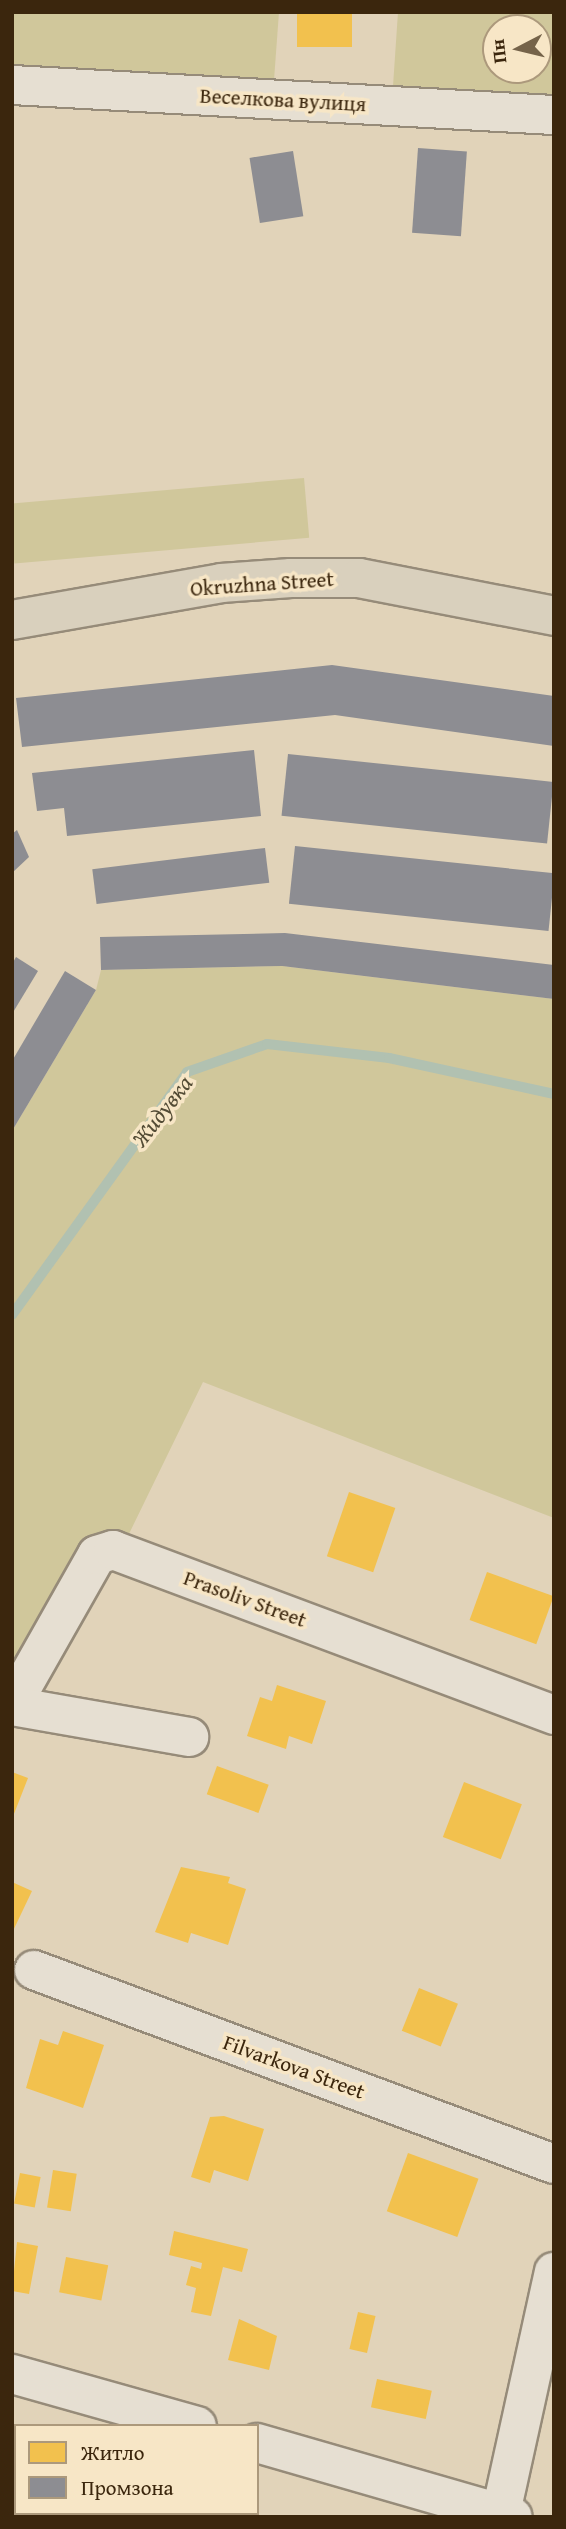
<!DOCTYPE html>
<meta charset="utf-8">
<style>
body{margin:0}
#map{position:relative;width:566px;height:2529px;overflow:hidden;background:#e1d3b9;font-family:"Gentium Book Plus",serif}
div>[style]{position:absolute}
.green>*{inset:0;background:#d0c79b;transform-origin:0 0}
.homes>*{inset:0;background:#f2c14e;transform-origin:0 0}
.industry>*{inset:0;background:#8d8d92;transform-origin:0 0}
.stream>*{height:10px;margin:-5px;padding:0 5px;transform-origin:5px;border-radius:5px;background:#b1c1b1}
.roads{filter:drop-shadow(2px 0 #968b79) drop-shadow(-2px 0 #968b79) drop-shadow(0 2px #968b79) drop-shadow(0 -2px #968b79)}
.minor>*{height:38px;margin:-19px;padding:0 19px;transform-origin:19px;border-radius:19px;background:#e6dfd2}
.major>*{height:38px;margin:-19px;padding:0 19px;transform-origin:19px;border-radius:19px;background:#d9d0bd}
span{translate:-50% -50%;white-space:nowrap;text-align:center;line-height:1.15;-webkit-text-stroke:7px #f7e6c6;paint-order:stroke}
.street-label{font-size:21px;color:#3b260d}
.water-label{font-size:23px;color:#534b35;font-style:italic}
.frame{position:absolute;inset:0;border:14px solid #3b260d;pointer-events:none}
.legend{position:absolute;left:14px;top:2424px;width:245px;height:91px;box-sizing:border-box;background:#f7e6c6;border:2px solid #ac997c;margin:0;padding:9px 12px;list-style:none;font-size:21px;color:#3b260d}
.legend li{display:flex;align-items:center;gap:14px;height:35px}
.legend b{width:35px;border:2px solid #ac997c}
.north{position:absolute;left:482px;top:14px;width:70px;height:70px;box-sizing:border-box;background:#f7e6c6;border:2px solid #ac997c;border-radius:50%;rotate:263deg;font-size:19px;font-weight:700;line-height:28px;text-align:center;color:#3b260d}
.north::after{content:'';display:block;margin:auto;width:24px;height:32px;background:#756349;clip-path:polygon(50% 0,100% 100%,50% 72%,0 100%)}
</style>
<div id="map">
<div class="green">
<i style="clip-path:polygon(12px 12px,279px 12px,274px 80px,12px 66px)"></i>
<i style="clip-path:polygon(evenodd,398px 12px,554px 12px,554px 95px,393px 86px,398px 12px,496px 28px,538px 28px,538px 70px,496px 70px,496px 28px)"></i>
<i style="left:304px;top:478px;width:60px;height:296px;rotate:85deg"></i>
<i style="clip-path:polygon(282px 966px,554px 999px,554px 1518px,203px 1382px,126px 1540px,12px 1675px,12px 1131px,96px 990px,101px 970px)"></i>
</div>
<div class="homes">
<i style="left:297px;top:12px;width:55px;height:35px"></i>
<i style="left:349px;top:1492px;width:49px;height:68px;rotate:19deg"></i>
<i style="left:487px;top:1572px;width:71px;height:51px;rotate:20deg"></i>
<i style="clip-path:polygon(277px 1685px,326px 1701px,312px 1744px,289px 1736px,286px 1749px,247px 1736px,260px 1697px,272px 1701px)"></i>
<i style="left:217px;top:1766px;width:55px;height:30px;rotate:20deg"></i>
<i style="clip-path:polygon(12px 1772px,28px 1778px,12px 1819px)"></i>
<i style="left:464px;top:1782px;width:62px;height:59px;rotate:21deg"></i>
<i style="clip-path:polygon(181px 1867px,230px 1877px,228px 1883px,246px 1889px,228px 1945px,191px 1933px,188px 1943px,155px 1932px)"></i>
<i style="clip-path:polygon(12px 1882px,32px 1891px,12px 1933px)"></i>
<i style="left:419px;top:1988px;width:42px;height:46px;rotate:22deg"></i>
<i style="clip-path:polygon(63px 2031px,104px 2045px,83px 2108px,26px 2088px,40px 2039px,58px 2045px)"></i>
<i style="clip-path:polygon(224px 2116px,264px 2129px,248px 2181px,214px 2170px,210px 2183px,191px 2177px,210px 2117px)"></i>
<i style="left:408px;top:2153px;width:75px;height:62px;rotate:20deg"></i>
<i style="left:53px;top:2170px;width:24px;height:38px;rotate:9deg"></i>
<i style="left:20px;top:2173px;width:21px;height:31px;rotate:11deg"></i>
<i style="clip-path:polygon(174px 2231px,248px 2249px,242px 2272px,223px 2267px,211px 2316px,191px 2312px,196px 2288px,186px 2285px,191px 2266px,201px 2269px,202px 2263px,169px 2255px)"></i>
<i style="clip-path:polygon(17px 2242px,38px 2246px,29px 2294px,12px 2291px)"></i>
<i style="left:66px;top:2257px;width:43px;height:36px;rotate:11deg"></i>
<i style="left:358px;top:2312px;width:18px;height:38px;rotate:13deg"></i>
<i style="clip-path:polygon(239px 2319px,277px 2336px,269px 2370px,228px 2360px)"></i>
<i style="left:377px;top:2379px;width:56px;height:29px;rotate:12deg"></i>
</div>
<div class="industry">
<i style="left:418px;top:148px;width:49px;height:85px;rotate:4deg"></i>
<i style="left:293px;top:151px;width:66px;height:44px;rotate:81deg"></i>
<i style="clip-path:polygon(332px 665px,554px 696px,554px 746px,335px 715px,22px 747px,16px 698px)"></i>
<i style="clip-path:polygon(254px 750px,261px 816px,67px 836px,64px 808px,37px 811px,32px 773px)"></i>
<i style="left:288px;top:754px;width:267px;height:62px;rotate:6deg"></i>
<i style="clip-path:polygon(17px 830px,29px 857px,12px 873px,12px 834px)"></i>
<i style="left:295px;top:846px;width:261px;height:58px;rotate:6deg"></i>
<i style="left:265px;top:848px;width:35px;height:174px;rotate:83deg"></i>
<i style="clip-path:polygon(285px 933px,554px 965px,554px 999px,282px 966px,101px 970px,100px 937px)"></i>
<i style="clip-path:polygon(16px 957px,38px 971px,12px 1014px,12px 964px)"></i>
<i style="clip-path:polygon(65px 971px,96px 990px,12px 1131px,12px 1061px)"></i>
</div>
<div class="stream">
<i style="left:12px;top:1315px;width:299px;rotate:-54.2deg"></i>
<i style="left:187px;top:1072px;width:85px;rotate:-19.3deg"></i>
<i style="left:267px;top:1044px;width:123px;rotate:6.5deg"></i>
<i style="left:389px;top:1058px;width:169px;rotate:12.3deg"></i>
</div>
<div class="roads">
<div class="minor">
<i style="left:12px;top:85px;width:543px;rotate:3.17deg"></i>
<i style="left:12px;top:1705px;width:172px;rotate:-60.5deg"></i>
<i style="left:97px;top:1555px;width:17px;rotate:-17deg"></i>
<i style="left:113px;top:1550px;width:471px;rotate:20.5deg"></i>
<i style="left:12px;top:1706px;width:180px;rotate:9.9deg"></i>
<i style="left:34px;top:1970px;width:555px;rotate:20.46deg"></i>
<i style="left:12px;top:2374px;width:192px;rotate:15.7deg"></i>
<i style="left:257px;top:2443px;width:266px;rotate:16.1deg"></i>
<i style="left:500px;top:2517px;width:251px;rotate:-77.6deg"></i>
</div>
<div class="major">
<i style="left:12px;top:620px;width:212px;rotate:-10deg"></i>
<i style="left:221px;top:583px;width:70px;rotate:-4.1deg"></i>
<i style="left:291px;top:578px;width:68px"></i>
<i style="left:359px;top:578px;width:199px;rotate:11deg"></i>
</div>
</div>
<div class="street-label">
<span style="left:283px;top:100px;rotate:3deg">Веселкова вулиця</span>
<span style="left:262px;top:584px;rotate:-4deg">Okruzhna Street</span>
<span style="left:245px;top:1599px;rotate:20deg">Prasoliv Street</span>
<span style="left:294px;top:2067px;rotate:20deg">Filvarkova Street</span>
</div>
<div class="water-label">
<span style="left:162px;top:1111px;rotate:-52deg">Жидувка</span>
</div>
<div class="frame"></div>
<ul class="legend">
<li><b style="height:19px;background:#f2c14e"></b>Житло</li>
<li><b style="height:19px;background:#8d8d92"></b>Промзона</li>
</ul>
<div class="north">Пн</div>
</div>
